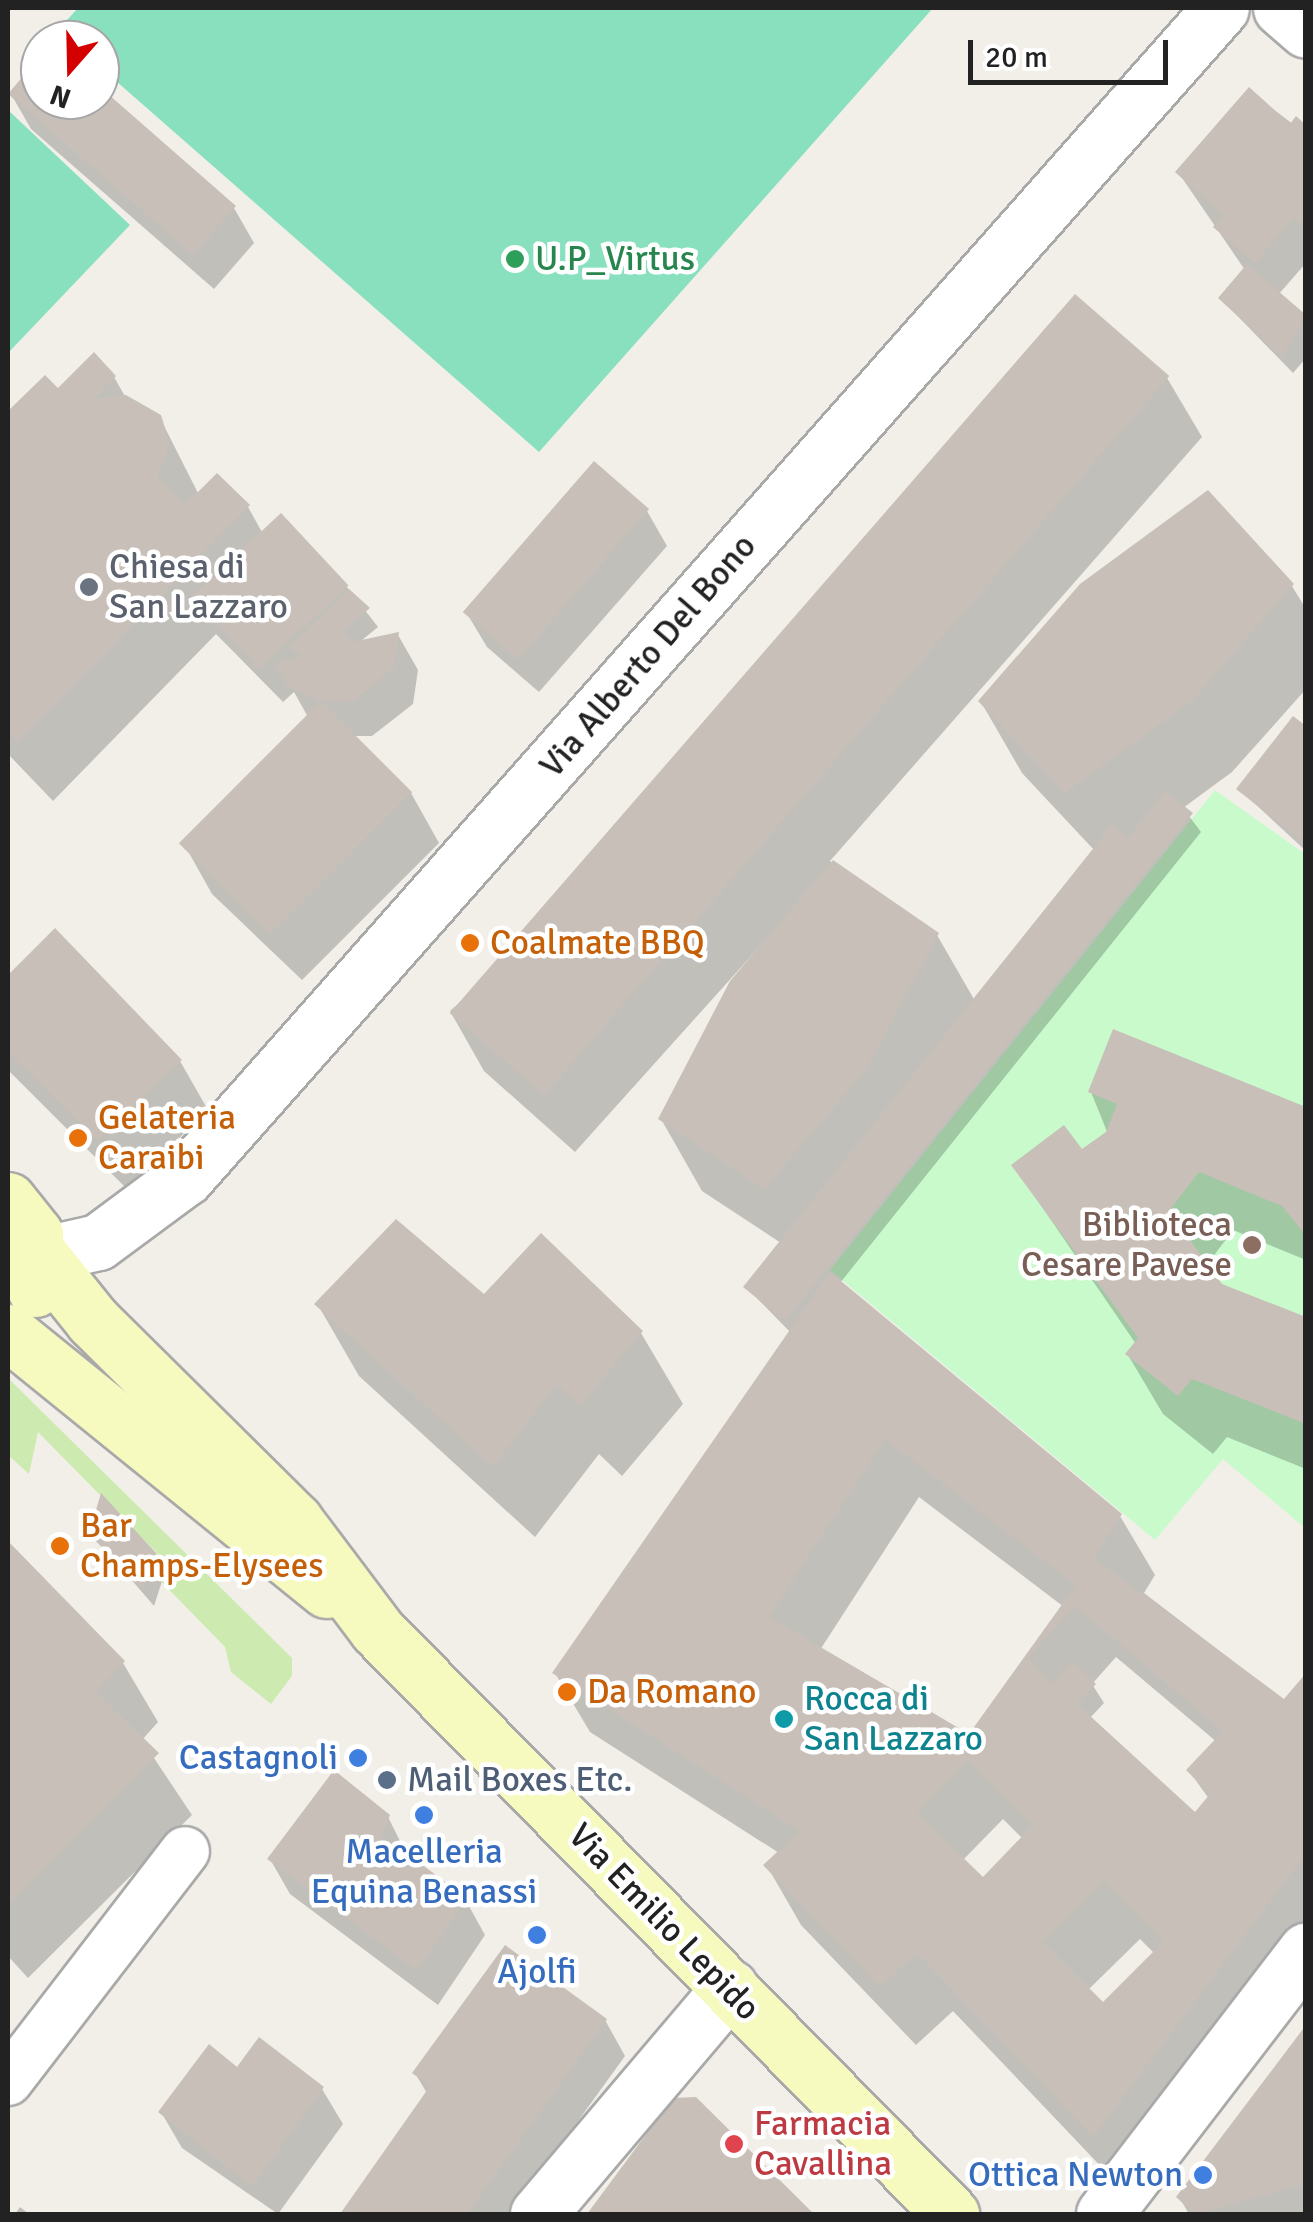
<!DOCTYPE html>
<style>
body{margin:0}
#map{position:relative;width:1313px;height:2222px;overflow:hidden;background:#f2efe9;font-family:Signika,sans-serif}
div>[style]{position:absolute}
.grass>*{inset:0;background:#cdebb0}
.park>*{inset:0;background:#c8facc}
.pitch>*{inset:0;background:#88e0be}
.shadow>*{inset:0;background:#0003}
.building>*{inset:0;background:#c7bfb8;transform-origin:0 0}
.roads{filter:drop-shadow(2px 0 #a9a9a9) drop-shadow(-2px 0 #a9a9a9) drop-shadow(0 2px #a9a9a9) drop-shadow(0 -2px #a9a9a9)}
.pedestrian>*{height:48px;margin:-24px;padding:0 24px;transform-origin:24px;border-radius:24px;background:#fff}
.minor>*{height:55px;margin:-27.5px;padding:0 27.5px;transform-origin:27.5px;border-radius:27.5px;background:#fff}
.secondary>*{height:55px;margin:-27.5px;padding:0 27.5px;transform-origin:27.5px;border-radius:27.5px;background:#f7fabf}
.dots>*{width:28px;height:28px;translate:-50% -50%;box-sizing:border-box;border:5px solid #fff;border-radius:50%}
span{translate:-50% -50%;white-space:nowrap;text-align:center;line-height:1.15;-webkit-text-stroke:9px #fff;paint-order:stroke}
.leisure-label{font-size:35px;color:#27864d}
.left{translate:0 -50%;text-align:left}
.worship-label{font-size:35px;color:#5b616d}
.street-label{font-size:35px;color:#222}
.food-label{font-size:35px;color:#c56008}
.education-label{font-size:35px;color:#785e54}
.right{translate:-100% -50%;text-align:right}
.culture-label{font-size:35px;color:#0d838f}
.shop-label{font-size:35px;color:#366cbe}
.service-label{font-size:35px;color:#4e5e75}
.health-label{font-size:35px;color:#be3a42}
.frame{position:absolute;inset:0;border:10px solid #222;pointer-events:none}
.north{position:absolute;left:20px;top:20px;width:100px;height:100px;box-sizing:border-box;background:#fff;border:2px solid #a7a7a7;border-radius:50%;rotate:200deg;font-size:28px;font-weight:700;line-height:40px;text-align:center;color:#222}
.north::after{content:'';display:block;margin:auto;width:35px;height:45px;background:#d40000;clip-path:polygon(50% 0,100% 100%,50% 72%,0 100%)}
.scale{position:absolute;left:968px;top:40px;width:200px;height:45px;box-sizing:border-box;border:5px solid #222;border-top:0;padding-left:12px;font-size:30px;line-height:35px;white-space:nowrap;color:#222;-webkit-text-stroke:8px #fff;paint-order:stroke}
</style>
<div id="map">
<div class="grass">
<i style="clip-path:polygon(8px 1378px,292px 1658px,292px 1676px,271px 1704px,231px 1672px,225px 1647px,151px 1571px,156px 1552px,38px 1432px,29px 1474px,8px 1455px)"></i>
</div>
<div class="park">
<i style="clip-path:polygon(1215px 790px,1305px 854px,1305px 1528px,1223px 1459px,1155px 1540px,830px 1270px)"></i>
</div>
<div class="pitch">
<i style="clip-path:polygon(78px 8px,933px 8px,539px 452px,100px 67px,100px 40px,70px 40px,58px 30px)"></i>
<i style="clip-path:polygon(8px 110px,130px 225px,8px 353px)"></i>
</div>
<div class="shadow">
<i style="clip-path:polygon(40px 60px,40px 100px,100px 100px,100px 90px,234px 208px,254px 243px,214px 289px,31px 129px,11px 94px)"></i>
<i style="clip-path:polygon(1249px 91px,1306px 134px,1306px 263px,1278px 295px,1306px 319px,1306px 358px,1293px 373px,1221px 299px,1245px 270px,1178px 172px)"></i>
<i style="clip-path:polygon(114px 377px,126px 398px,159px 416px,199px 495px,248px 507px,263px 534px,281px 517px,347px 587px,378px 627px,356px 645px,398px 635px,418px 670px,413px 704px,372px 736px,352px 736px,411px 793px,439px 843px,302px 980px,212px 894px,184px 844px,308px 717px,294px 692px,283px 702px,216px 634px,53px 801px,8px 754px,8px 415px,45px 378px,58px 391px)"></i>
<i style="clip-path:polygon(evenodd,1167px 378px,1202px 437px,830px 861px,937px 935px,975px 1001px,1095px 851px,1022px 773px,981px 702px,1292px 586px,1306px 609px,1306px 689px,1232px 772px,1183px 808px,1201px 832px,840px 1283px,1120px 1516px,1155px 1575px,1144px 1593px,1285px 1701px,1306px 1677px,1306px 1936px,1128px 2195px,953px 2011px,916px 2045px,801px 1925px,767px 1866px,779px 1853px,590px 1732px,555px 1673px,791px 1333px,746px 1287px,781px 1243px,702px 1191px,661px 1119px,823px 876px,575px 1152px,484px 1071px,450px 1011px,1167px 378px,919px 1497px,1064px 1607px,970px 1738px,820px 1650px,919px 1497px,1167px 378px,1116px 1657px,1218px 1743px,1189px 1771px,1210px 1800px,1196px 1814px,1090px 1718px,1104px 1703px,1092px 1684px,1116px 1657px,1167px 378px,1003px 1819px,1023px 1839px,984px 1881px,963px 1860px,1003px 1819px,1167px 378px,1140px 1939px,1154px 1953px,1103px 2005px,1088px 1990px,1140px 1939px)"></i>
<i style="clip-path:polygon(647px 511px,667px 546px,539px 692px,487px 647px,466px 612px)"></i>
<i style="clip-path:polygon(1306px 729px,1306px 851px,1239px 789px)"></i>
<i style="clip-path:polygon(55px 932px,180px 1061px,208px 1110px,127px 1189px,8px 1070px,8px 978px)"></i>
<i style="clip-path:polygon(1091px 1092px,1306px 1110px,1306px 1260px,1233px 1230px,1206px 1266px,1221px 1286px,1306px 1319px,1306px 1469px,1227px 1437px,1213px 1454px,1163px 1414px,1128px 1355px,1136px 1344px,1014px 1166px,1081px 1153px,1108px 1134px)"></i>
<i style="clip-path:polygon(541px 1237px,641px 1333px,683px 1404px,622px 1476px,599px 1454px,535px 1537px,359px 1376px,318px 1305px,485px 1297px)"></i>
<i style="clip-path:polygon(92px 1534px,154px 1554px,165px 1572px,154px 1606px)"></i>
<i style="clip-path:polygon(8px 1545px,123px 1663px,158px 1722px,142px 1740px,192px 1815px,28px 1978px,8px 1956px)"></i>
<i style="clip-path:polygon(388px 1817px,408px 1857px,465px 1899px,485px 1935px,438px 2005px,290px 1894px,270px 1859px)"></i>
<i style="clip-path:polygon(605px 2020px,625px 2056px,511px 2214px,343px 2214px,428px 2095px,415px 2073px)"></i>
<i style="clip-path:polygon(1306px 2031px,1306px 2214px,1189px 2214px,1179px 2197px)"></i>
<i style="clip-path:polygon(238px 2071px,322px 2089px,343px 2124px,278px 2214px,182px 2148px,161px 2112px)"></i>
<i style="clip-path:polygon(695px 2100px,810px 2214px,590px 2214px,674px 2101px)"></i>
<i style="clip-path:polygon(20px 2207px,29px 2214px,15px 2214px)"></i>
</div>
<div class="building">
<i style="clip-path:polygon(40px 56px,40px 100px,100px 100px,100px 87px,236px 206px,193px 255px,8px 94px)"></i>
<i style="clip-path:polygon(1249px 87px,1290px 124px,1296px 116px,1306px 125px,1306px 227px,1294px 218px,1255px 263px,1213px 227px,1223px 215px,1175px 172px)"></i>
<i style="clip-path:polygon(1247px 264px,1306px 315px,1282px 357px,1218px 298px)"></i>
<i style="left:1075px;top:294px;width:125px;height:953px;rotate:41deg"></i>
<i style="clip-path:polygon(94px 352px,116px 376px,94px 399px,126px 395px,161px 415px,170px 444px,157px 477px,185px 505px,217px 473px,250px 505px,17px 743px,8px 733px,8px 411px,45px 375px,58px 388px)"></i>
<i style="left:594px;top:461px;width:73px;height:200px;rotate:41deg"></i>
<i style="clip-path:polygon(1208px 490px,1294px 584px,1192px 701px,1065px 793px,978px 701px,1080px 584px)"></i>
<i style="left:281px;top:513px;width:99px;height:122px;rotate:47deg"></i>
<i style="clip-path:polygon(349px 589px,370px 608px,343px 631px,352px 642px,399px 632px,394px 668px,352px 702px,321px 701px,288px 687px,275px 663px,301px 656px,289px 647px)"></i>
<i style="left:321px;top:701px;width:129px;height:201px;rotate:45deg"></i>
<i style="clip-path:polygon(1293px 716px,1306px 726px,1306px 844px,1236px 789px)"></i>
<i style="clip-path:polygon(1165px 791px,1193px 813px,785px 1321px,743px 1287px,1112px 825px,1128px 838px)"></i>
<i style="clip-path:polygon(833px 860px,939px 933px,866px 1070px,764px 1189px,658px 1119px,730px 981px)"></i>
<i style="clip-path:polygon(55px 928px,182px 1060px,98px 1141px,8px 1052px,8px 975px)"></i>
<i style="clip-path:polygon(1113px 1029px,1306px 1107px,1306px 1236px,1282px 1206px,1199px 1172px,1169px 1211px,1222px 1284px,1306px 1317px,1306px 1424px,1192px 1379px,1178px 1396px,1125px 1354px,1138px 1338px,1011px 1165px,1064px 1125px,1082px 1149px,1106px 1132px,1117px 1104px,1088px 1092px)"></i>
<i style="clip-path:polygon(396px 1219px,484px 1294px,541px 1233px,643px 1331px,580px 1406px,557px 1384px,493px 1467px,314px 1304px)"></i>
<i style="clip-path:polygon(evenodd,830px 1272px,1122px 1514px,1094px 1558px,1284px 1699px,1306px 1673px,1306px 1854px,1093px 2137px,917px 1953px,880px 1987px,763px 1865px,800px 1831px,552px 1673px,830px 1272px,885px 1439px,1076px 1585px,969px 1734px,769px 1617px,885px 1439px,830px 1272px,1075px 1606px,1223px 1731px,1186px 1770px,1210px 1794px,1195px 1812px,1077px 1704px,1096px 1684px,1072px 1661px,1052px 1684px,1028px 1658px,1075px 1606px,830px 1272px,967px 1761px,1033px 1825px,983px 1877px,917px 1813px,967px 1761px,830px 1272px,1104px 1881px,1164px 1941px,1103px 2002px,1043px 1942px,1104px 1881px)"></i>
<i style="clip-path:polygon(101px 1493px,156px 1553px,144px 1591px,89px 1534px)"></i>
<i style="clip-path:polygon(8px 1541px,125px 1661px,96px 1692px,159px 1753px,8px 1905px)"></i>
<i style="clip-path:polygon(334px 1770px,390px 1815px,382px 1835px,467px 1898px,417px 1971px,267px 1859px)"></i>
<i style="clip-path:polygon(505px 1945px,607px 2019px,467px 2214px,340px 2214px,430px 2086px,412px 2073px)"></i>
<i style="clip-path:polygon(1306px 2025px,1306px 2184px,1195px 2214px,1176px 2197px)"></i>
<i style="clip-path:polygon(259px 2037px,324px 2087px,252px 2187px,158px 2112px,209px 2044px,237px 2067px)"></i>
<i style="clip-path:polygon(696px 2097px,814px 2214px,587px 2214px,673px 2098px)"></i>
</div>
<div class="roads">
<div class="pedestrian">
<i style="left:8px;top:2081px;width:290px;rotate:-52.4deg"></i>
</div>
<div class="minor">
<i style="left:1281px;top:8px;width:33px;rotate:41deg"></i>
<i style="left:40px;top:1255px;width:59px;rotate:-12.6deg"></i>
<i style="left:98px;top:1242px;width:109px;rotate:-36.5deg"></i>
<i style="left:186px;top:1177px;width:1561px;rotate:-48.48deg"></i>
<i style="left:538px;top:2214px;width:297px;rotate:-49.7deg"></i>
<i style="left:1104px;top:2214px;width:332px;rotate:-52.5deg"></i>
</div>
<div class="secondary">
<i style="left:8px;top:1200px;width:43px;rotate:51.5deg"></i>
<i style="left:35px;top:1234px;width:55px;rotate:90deg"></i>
<i style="left:40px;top:1255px;width:85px;rotate:51.2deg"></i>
<i style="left:93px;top:1321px;width:284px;rotate:44.7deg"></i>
<i style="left:295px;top:1521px;width:136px;rotate:53deg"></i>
<i style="left:377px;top:1630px;width:819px;rotate:45.49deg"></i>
<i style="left:8px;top:1332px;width:410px;rotate:39deg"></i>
</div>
</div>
<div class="dots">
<i style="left:515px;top:259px;background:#2e9e5b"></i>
<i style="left:89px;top:587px;background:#6b7280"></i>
<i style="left:470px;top:943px;background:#e8710a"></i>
<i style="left:78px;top:1138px;background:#e8710a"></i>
<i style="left:1252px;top:1245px;background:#8d6e63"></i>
<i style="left:60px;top:1546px;background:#e8710a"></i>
<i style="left:567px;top:1692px;background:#e8710a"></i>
<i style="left:784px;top:1719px;background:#0f9aa8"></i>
<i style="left:358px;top:1758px;background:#3f7fe0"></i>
<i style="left:387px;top:1780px;background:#5c6f8a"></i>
<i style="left:424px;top:1815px;background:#3f7fe0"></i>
<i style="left:537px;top:1935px;background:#3f7fe0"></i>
<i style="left:734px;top:2144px;background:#e0444e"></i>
<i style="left:1203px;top:2175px;background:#3f7fe0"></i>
</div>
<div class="leisure-label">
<span class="left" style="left:535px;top:259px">U.P_Virtus</span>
</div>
<div class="worship-label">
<span class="left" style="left:109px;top:587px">Chiesa di<br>San Lazzaro</span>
</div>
<div class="street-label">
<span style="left:648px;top:656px;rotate:-49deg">Via Alberto Del Bono</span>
<span style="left:664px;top:1922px;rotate:46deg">Via Emilio Lepido</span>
</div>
<div class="food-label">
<span class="left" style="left:490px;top:943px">Coalmate BBQ</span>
<span class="left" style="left:98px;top:1138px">Gelateria<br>Caraibi</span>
<span class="left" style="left:80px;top:1546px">Bar<br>Champs-Elysees</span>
<span class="left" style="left:587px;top:1692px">Da Romano</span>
</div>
<div class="education-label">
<span class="right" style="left:1232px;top:1245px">Biblioteca<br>Cesare Pavese</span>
</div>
<div class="culture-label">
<span class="left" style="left:804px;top:1719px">Rocca di<br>San Lazzaro</span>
</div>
<div class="shop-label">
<span class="right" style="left:338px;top:1758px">Castagnoli</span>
<span style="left:424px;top:1872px">Macelleria<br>Equina Benassi</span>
<span style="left:537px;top:1972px">Ajolfi</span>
<span class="right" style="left:1183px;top:2175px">Ottica Newton</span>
</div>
<div class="service-label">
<span class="left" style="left:407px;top:1780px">Mail Boxes Etc.</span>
</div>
<div class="health-label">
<span class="left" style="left:754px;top:2144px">Farmacia<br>Cavallina</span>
</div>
<div class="frame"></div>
<div class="north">N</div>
<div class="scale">20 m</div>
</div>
